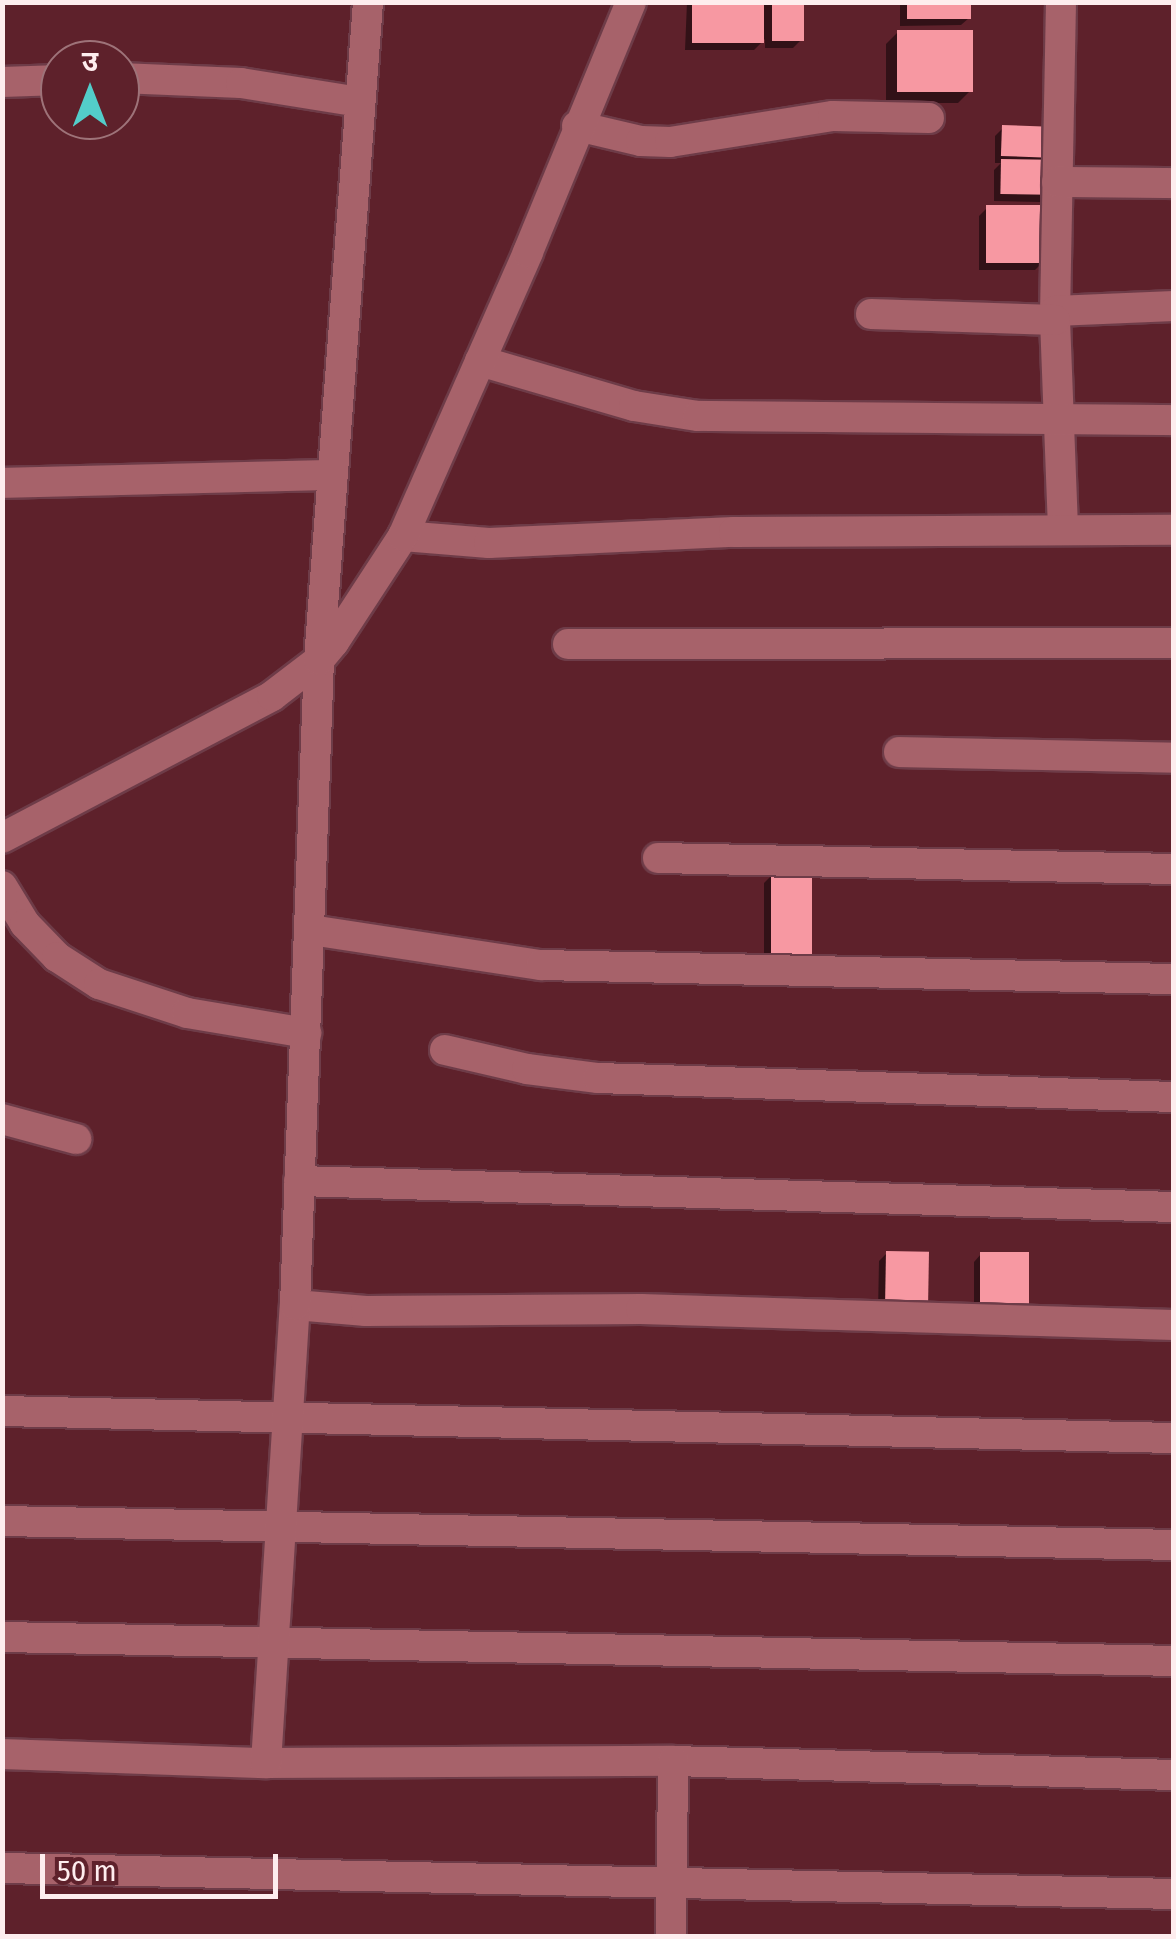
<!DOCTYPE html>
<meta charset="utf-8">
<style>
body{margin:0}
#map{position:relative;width:1176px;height:1939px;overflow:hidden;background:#5e212b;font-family:"Fira Sans Condensed","Noto Sans Devanagari",sans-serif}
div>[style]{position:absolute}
.shadow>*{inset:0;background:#0007}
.building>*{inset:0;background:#f798a2;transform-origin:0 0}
.roads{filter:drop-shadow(2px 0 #6e3c48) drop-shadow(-2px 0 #6e3c48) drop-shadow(0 2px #6e3c48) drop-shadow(0 -2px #6e3c48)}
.minor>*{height:30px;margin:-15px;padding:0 15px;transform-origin:15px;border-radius:15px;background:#a7626a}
span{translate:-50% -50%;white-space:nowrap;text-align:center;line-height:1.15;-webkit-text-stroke:10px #5e212b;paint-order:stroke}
.frame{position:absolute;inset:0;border:5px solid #feedee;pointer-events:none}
.north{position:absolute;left:40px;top:40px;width:100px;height:100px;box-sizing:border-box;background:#5e212b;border:2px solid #9e7379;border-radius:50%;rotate:0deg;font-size:28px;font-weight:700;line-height:40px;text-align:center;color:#feedee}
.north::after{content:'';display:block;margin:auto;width:35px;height:45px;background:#53cdca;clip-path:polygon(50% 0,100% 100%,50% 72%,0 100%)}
.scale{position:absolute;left:40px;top:1854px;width:238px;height:45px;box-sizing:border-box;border:5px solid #feedee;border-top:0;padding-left:12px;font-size:30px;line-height:35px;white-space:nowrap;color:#feedee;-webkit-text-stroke:8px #5e212b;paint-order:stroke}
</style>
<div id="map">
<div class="shadow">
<i style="clip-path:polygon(687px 2px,802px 2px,801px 40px,793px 48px,765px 48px,765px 39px,754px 50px,685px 50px)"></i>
<i style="clip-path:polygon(900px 2px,969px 2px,969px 18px,961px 25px,900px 26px)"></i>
<i style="clip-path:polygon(898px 32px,970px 91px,958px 103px,886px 103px,886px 44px)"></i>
<i style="clip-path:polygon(1003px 128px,1046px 156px,1040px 162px,1047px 194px,1040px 202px,994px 201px,994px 170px,1001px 163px,995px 163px,995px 136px)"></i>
<i style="clip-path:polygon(987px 208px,1043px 262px,1035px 270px,979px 270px,979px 216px)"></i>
<i style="clip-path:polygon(772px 875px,802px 972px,764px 972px,764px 883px)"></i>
<i style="clip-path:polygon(887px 1253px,925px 1305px,878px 1312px,879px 1261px)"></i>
<i style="clip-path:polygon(981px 1254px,1027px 1308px,974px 1316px,974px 1262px)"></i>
</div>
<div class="building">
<i style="left:692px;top:2px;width:72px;height:41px"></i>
<i style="left:772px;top:2px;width:32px;height:39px"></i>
<i style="left:907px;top:2px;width:64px;height:17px"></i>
<i style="left:897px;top:30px;width:76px;height:62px"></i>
<i style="left:1002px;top:125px;width:48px;height:31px;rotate:2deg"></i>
<i style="left:1001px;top:159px;width:49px;height:35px;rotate:1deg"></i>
<i style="left:986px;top:205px;width:60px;height:58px"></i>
<i style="left:771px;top:872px;width:41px;height:93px"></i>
<i style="left:886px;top:1251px;width:43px;height:54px;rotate:1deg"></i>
<i style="left:980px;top:1252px;width:49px;height:57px"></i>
</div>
<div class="roads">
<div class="minor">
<i style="left:1061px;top:2px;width:318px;rotate:91.1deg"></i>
<i style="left:1055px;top:320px;width:208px;rotate:87.8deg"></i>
<i style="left:120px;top:78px;width:121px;rotate:2.4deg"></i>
<i style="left:241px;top:83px;width:120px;rotate:9.1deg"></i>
<i style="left:2px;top:82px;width:58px;rotate:-2deg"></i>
<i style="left:577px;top:126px;width:66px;rotate:13.2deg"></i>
<i style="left:641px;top:141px;width:29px;rotate:2deg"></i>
<i style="left:670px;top:142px;width:165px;rotate:-9.1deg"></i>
<i style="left:833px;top:116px;width:96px;rotate:1.2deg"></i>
<i style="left:1057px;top:182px;width:117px;rotate:0.5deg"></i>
<i style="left:1055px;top:311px;width:119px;rotate:-2.4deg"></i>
<i style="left:871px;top:314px;width:184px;rotate:1.9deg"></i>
<i style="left:480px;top:361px;width:160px;rotate:16.3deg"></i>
<i style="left:634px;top:406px;width:65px;rotate:8.9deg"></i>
<i style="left:698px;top:416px;width:476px;rotate:0.5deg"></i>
<i style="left:2px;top:483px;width:331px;rotate:-1.4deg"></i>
<i style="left:403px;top:536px;width:86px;rotate:4.7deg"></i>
<i style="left:489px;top:543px;width:245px;rotate:-2.6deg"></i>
<i style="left:734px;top:532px;width:440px;rotate:-0.3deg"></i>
<i style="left:568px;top:644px;width:606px;rotate:-0.09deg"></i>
<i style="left:899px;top:752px;width:275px;rotate:1.2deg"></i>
<i style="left:2px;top:838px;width:305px;rotate:-27.7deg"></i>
<i style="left:272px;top:696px;width:59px;rotate:-37.5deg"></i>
<i style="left:319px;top:660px;width:23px;rotate:-50deg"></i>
<i style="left:334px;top:642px;width:126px;rotate:-56.9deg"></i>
<i style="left:403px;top:536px;width:310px;rotate:-66.2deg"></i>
<i style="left:528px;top:252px;width:270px;rotate:-67.6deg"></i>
<i style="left:658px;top:858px;width:516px;rotate:1.22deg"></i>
<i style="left:2px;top:886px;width:44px;rotate:58.8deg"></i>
<i style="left:25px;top:924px;width:46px;rotate:45.9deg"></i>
<i style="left:57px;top:957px;width:50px;rotate:32.7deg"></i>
<i style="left:99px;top:984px;width:93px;rotate:18.2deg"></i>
<i style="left:187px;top:1013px;width:121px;rotate:9.5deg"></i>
<i style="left:311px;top:930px;width:233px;rotate:8.7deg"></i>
<i style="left:541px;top:965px;width:633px;rotate:1.27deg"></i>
<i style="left:445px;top:1050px;width:84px;rotate:13deg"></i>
<i style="left:527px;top:1069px;width:72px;rotate:7.2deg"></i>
<i style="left:598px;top:1078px;width:576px;rotate:1.89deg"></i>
<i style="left:2px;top:1119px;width:77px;rotate:15.1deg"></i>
<i style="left:299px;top:1181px;width:875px;rotate:1.7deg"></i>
<i style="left:295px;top:1305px;width:71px;rotate:4.8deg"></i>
<i style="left:366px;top:1311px;width:275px;rotate:-0.4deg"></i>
<i style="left:641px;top:1309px;width:533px;rotate:1.72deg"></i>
<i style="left:2px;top:1411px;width:1172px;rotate:1.32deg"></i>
<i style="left:2px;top:1521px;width:1172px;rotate:1.17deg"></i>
<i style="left:2px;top:1637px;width:1172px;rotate:1.17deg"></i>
<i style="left:2px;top:1754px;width:264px;rotate:2deg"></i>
<i style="left:266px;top:1763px;width:407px;rotate:-0.3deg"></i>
<i style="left:673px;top:1761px;width:501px;rotate:1.6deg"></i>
<i style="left:266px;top:1763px;width:459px;rotate:-86.4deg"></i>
<i style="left:295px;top:1305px;width:645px;rotate:-87.87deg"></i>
<i style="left:319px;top:660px;width:660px;rotate:-85.74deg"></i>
<i style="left:2px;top:1868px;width:1172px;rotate:1.27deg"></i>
<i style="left:671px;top:1936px;width:175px;rotate:-89.3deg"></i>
</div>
</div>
<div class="frame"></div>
<div class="north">उ</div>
<div class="scale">50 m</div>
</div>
